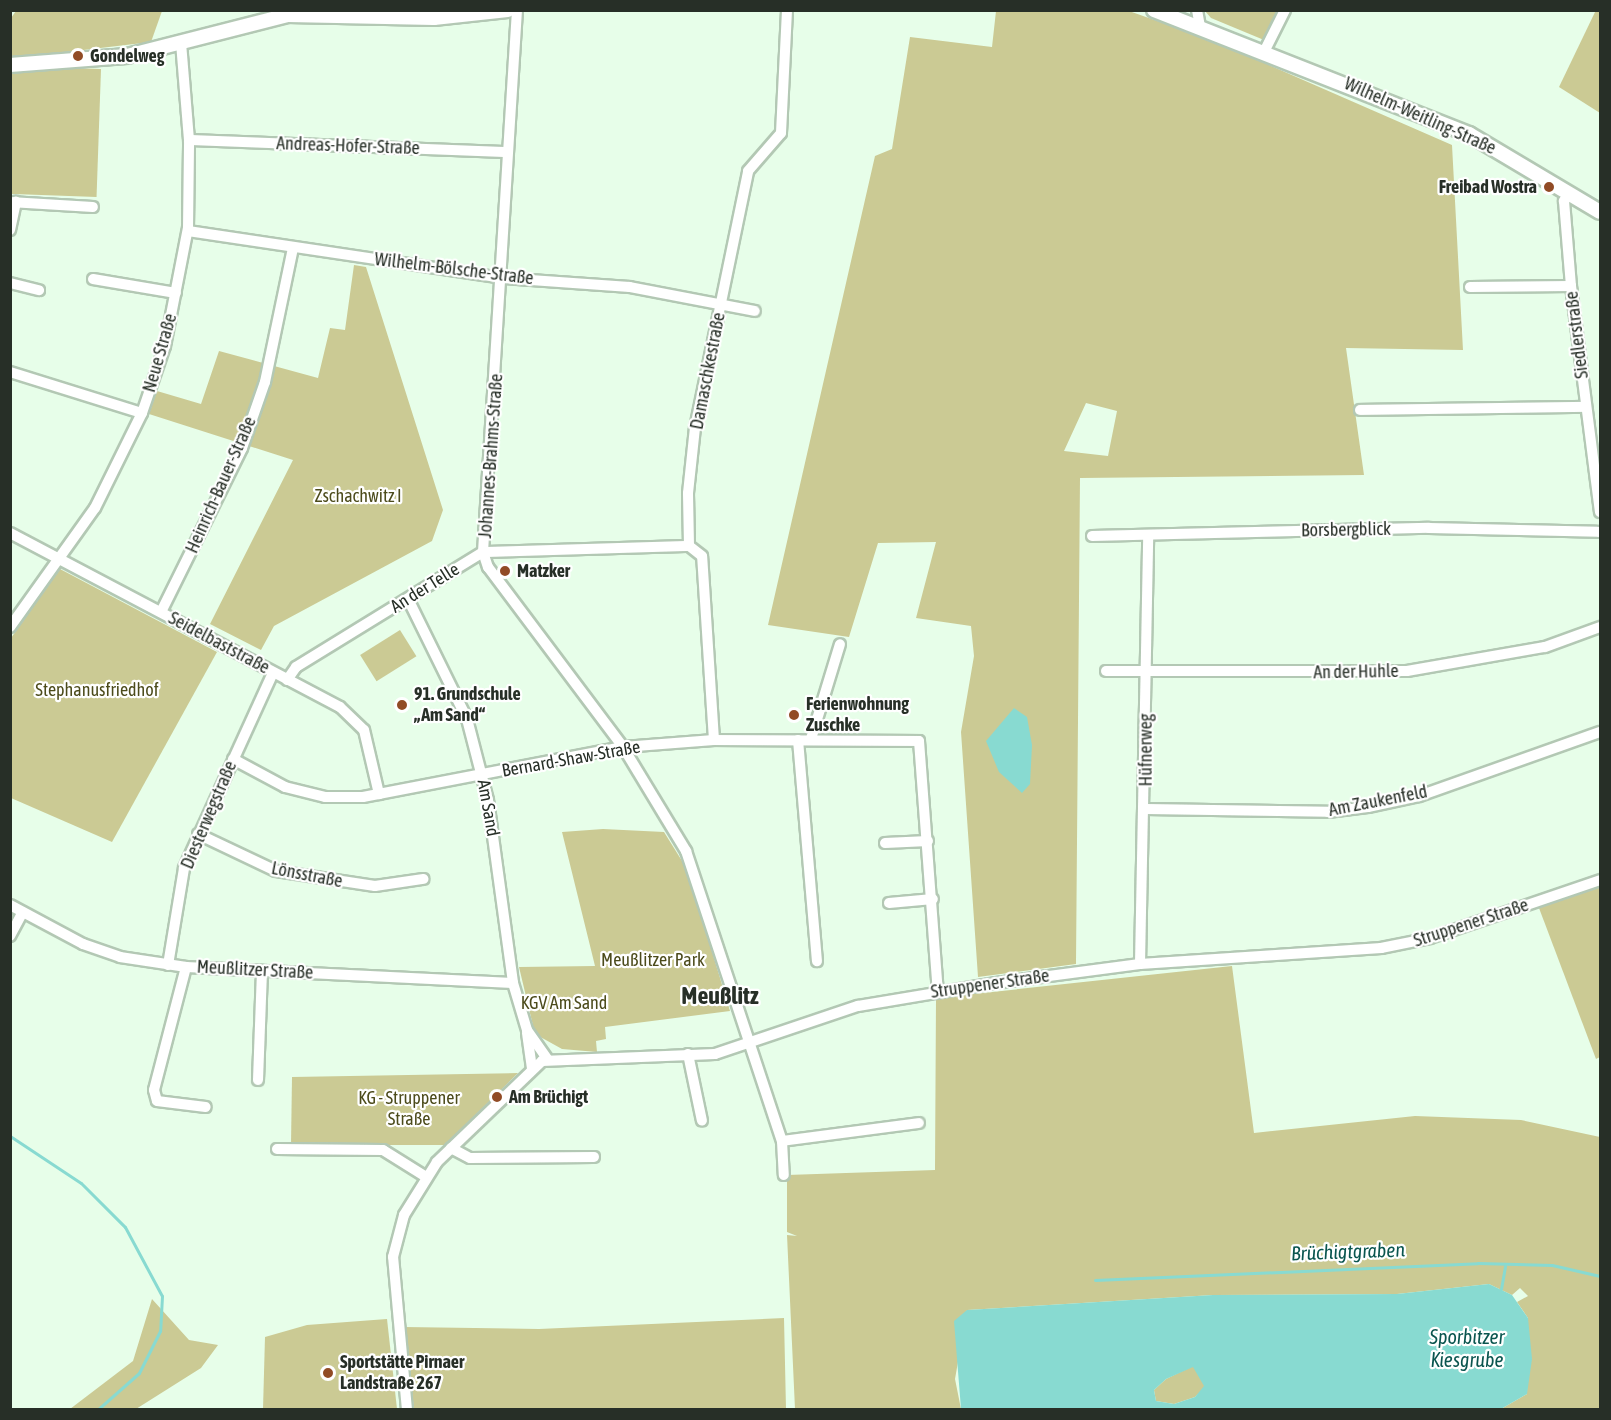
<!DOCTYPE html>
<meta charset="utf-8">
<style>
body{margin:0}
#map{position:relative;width:1611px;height:1420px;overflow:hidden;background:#e7fee9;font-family:"Asap Condensed",sans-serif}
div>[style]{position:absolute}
.green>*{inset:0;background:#cbca94;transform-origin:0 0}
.water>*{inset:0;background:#88dad1}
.stream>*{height:3px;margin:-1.5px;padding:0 1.5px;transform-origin:1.5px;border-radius:1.5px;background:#88dad1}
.roads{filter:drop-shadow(2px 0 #b3c8b4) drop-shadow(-2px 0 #b3c8b4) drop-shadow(0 2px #b3c8b4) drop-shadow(0 -2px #b3c8b4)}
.minor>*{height:10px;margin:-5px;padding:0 5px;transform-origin:5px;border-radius:5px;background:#fff}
.tertiary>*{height:14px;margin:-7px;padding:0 7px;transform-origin:7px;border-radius:7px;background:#fff}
.dots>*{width:16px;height:16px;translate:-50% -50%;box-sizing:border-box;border:3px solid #fff;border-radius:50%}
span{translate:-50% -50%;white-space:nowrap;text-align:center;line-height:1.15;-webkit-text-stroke:4.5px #fff;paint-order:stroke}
.poi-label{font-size:18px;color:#272f27;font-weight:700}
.left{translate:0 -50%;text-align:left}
.right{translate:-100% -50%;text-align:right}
.street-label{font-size:18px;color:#272f27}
.park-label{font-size:18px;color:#4c4b1b}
.water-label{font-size:20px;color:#0a554f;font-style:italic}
.district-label{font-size:24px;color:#272f27;font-weight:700}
.frame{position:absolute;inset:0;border:12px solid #272f27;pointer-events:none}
</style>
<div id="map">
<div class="green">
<i style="clip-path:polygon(1596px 10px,1600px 11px,1600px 113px,1559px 87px)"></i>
<i style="clip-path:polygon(16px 11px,162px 11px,151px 42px,16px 58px,11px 56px,11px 18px)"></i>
<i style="clip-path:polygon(evenodd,996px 11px,1129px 11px,1214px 41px,1452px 145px,1463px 350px,1346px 348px,1364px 475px,1080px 478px,1076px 964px,978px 977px,961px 732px,974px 656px,971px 626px,916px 618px,936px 542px,878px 543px,849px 637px,768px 625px,875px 156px,892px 149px,910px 37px,992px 47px,996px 11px,1086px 403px,1117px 411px,1108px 456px,1064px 451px,1086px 403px)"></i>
<i style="clip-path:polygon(1205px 11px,1279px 11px,1264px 40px,1211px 18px)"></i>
<i style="left:101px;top:69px;width:128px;height:90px;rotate:92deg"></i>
<i style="clip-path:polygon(354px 265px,366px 267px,443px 510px,432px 541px,274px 626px,261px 650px,210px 624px,293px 460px,149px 414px,157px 391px,201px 404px,219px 351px,318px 378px,330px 328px,345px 330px)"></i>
<i style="clip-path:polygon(60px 569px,217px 652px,112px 842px,11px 798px,11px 638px)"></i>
<i style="left:400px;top:630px;width:31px;height:47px;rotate:58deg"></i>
<i style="clip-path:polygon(603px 829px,664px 832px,687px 869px,730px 1011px,605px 1027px,606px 1039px,596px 1041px,597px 1052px,562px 1049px,535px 1034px,519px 967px,595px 966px,562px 832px)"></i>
<i style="clip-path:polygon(1600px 886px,1600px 1057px,1596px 1059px,1539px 908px)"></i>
<i style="clip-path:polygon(1232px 966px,1254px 1133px,1415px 1116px,1521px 1120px,1600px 1137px,1600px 1409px,1501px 1409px,1527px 1394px,1528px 1318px,1517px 1302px,1528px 1296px,1520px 1288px,1512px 1295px,1489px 1284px,1397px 1294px,1213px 1295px,967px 1310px,955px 1379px,961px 1409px,795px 1409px,787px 1235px,797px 1236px,787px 1232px,787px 1175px,935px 1170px,936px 998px)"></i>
<i style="clip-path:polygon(518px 1073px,445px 1145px,291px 1145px,292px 1077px)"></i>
<i style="clip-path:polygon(152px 1299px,189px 1340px,218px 1345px,201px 1368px,136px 1409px,70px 1409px,133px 1361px)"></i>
<i style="clip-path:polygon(784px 1318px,786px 1409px,414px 1409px,404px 1327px,539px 1329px)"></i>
<i style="clip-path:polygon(387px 1319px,397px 1409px,263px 1409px,265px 1337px,307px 1325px)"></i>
<i style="clip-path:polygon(1193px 1366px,1201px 1373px,1205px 1387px,1195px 1397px,1174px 1404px,1156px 1401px,1154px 1390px,1166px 1379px)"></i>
</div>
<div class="water">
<i style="clip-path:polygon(1014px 708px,1027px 717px,1032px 745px,1030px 784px,1022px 793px,999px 772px,986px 741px)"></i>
<i style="clip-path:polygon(evenodd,1489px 1284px,1512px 1295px,1528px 1318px,1532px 1359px,1527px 1394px,1501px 1409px,961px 1409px,954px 1321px,967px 1310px,1213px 1295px,1397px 1294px,1489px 1284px,1193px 1367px,1204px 1386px,1195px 1397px,1174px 1404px,1156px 1401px,1154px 1390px,1166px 1379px,1193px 1367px)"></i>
</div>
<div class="stream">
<i style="left:10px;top:1136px;width:85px;rotate:33.5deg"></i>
<i style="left:81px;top:1183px;width:62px;rotate:45deg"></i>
<i style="left:125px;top:1227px;width:78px;rotate:61.8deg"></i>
<i style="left:162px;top:1296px;width:35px;rotate:93deg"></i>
<i style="left:160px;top:1331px;width:47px;rotate:116.6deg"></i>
<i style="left:139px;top:1373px;width:56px;rotate:138.6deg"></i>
<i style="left:1095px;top:1280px;width:383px;rotate:-2.5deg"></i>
<i style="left:1478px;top:1263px;width:74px;rotate:1.5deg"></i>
<i style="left:1552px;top:1265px;width:49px;rotate:12.9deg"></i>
<i style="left:1501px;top:1289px;width:23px;rotate:-80deg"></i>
</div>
<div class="roads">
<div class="minor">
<i style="left:517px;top:10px;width:543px;rotate:93.59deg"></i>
<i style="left:483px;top:552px;width:16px;rotate:72deg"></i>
<i style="left:488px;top:567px;width:225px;rotate:53.1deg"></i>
<i style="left:623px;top:747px;width:122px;rotate:58.8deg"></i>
<i style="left:686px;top:851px;width:305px;rotate:71.7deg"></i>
<i style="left:782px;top:1141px;width:34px;rotate:87deg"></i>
<i style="left:1197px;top:10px;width:17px;rotate:80deg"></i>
<i style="left:1265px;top:50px;width:45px;rotate:-63.4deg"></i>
<i style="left:189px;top:140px;width:317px;rotate:2.2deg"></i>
<i style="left:1569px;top:194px;width:9px;rotate:126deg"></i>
<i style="left:1564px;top:201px;width:85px;rotate:85.3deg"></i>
<i style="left:1571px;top:286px;width:228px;rotate:82.7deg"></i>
<i style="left:10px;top:202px;width:83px;rotate:3.4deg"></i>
<i style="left:10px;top:230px;width:29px;rotate:-78deg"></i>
<i style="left:188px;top:231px;width:319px;rotate:8.5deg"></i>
<i style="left:504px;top:278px;width:126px;rotate:4.1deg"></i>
<i style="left:630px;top:287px;width:127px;rotate:10.9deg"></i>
<i style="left:93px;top:279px;width:84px;rotate:9.6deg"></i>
<i style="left:10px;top:283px;width:30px;rotate:14deg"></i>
<i style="left:1470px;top:287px;width:101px;rotate:-0.6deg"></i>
<i style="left:10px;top:372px;width:138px;rotate:17.3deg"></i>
<i style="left:1360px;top:410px;width:226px;rotate:-0.8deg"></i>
<i style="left:10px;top:533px;width:373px;rotate:27.8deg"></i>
<i style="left:340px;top:707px;width:33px;rotate:44deg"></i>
<i style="left:364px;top:730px;width:66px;rotate:76.8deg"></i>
<i style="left:1092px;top:536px;width:337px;rotate:-1.4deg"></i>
<i style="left:1429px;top:528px;width:171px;rotate:1.3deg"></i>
<i style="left:408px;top:599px;width:134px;rotate:63.8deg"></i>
<i style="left:467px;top:719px;width:84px;rotate:75.5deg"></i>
<i style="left:488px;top:800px;width:185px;rotate:82.2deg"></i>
<i style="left:513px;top:983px;width:49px;rotate:73.4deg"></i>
<i style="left:527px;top:1030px;width:35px;rotate:55deg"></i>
<i style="left:161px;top:612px;width:183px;rotate:-63.7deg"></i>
<i style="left:242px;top:448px;width:70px;rotate:-70.8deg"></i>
<i style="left:265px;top:382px;width:137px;rotate:-78.2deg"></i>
<i style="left:10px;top:627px;width:146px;rotate:-54.5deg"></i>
<i style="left:95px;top:508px;width:106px;rotate:-63.7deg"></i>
<i style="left:142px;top:413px;width:71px;rotate:-71.1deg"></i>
<i style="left:165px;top:346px;width:120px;rotate:-79deg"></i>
<i style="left:188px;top:228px;width:88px;rotate:-89.3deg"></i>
<i style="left:189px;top:140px;width:98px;rotate:-94.7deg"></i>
<i style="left:1106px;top:671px;width:301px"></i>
<i style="left:1407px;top:671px;width:140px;rotate:-9.9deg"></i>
<i style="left:1545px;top:647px;width:59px;rotate:-20deg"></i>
<i style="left:287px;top:680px;width:16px;rotate:-55deg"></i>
<i style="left:296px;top:667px;width:220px;rotate:-31.6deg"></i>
<i style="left:483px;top:552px;width:206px;rotate:-1.7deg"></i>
<i style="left:811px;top:739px;width:99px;rotate:-73deg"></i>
<i style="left:714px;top:740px;width:184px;rotate:-93.7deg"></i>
<i style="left:702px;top:556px;width:16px;rotate:-142deg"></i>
<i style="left:689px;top:546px;width:53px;rotate:-91.1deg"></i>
<i style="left:688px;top:493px;width:65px;rotate:-83.9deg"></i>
<i style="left:695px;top:428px;width:262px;rotate:-78.3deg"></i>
<i style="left:748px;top:171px;width:50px;rotate:-49deg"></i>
<i style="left:781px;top:133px;width:123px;rotate:-87.2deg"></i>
<i style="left:798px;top:740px;width:222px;rotate:85.1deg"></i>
<i style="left:233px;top:759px;width:59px;rotate:28.3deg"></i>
<i style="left:285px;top:787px;width:41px;rotate:14deg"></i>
<i style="left:325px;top:797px;width:38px"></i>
<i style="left:363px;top:797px;width:265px;rotate:-10.9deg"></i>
<i style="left:623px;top:747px;width:91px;rotate:-4.4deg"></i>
<i style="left:714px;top:740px;width:205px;rotate:0.3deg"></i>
<i style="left:919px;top:741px;width:251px;rotate:85.7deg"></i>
<i style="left:1146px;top:809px;width:182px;rotate:0.9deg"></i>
<i style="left:1328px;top:812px;width:40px;rotate:-7.1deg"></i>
<i style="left:1368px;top:807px;width:52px;rotate:-12.2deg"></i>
<i style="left:1419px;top:796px;width:192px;rotate:-19.5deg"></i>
<i style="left:198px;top:834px;width:86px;rotate:25.4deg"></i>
<i style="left:276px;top:871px;width:100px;rotate:8.6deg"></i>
<i style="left:375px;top:886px;width:49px;rotate:-8.3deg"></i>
<i style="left:885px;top:843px;width:43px;rotate:-2.7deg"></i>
<i style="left:889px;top:903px;width:44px;rotate:-5.2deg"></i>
<i style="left:10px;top:905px;width:83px;rotate:28.1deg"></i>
<i style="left:83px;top:944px;width:39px;rotate:19deg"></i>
<i style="left:120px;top:957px;width:67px;rotate:8.6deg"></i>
<i style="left:186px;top:967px;width:327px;rotate:2.8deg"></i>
<i style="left:10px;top:936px;width:27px;rotate:-62deg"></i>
<i style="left:1140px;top:964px;width:429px;rotate:-88.9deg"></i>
<i style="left:168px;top:965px;width:98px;rotate:-80.6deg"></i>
<i style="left:184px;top:868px;width:214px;rotate:-65.5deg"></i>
<i style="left:186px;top:967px;width:127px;rotate:104.6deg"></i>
<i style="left:154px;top:1090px;width:11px;rotate:75deg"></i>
<i style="left:157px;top:1101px;width:49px;rotate:7deg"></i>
<i style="left:527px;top:1033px;width:36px;rotate:82deg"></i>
<i style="left:688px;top:1054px;width:68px;rotate:78.2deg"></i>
<i style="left:258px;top:1080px;width:108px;rotate:-87.9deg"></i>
<i style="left:782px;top:1141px;width:138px;rotate:-7.5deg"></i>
<i style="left:451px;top:1148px;width:21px;rotate:28deg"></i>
<i style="left:470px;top:1158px;width:124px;rotate:-0.5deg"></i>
<i style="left:277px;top:1149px;width:106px;rotate:0.5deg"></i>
<i style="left:383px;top:1150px;width:51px;rotate:32.1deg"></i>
<i style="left:407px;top:1410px;width:154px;rotate:-95.2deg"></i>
<i style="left:393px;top:1257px;width:43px;rotate:-75.3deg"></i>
<i style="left:404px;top:1215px;width:62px;rotate:-58.1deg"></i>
<i style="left:437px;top:1162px;width:146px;rotate:-43.9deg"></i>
<i style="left:542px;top:1061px;width:173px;rotate:-2.3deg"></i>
<i style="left:715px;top:1054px;width:151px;rotate:-18.6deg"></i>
<i style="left:858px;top:1006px;width:140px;rotate:-9.5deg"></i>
<i style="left:996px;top:983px;width:145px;rotate:-7.5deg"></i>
<i style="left:1140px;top:964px;width:242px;rotate:-3.8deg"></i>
<i style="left:1381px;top:948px;width:50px;rotate:-11.5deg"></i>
<i style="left:1430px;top:938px;width:180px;rotate:-18.8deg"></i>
</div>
<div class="tertiary">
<i style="left:1154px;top:10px;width:339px;rotate:21.5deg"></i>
<i style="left:1469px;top:134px;width:152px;rotate:30.8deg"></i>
<i style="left:10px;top:65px;width:117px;rotate:-4.4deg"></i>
<i style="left:127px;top:56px;width:166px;rotate:-14.3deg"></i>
<i style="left:288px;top:15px;width:146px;rotate:1.2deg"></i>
<i style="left:434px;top:18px;width:74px;rotate:-6.2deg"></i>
</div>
</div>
<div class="dots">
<i style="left:78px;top:56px;background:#914b25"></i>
<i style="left:1549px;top:187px;background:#914b25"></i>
<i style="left:505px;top:571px;background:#914b25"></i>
<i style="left:402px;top:705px;background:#914b25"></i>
<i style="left:794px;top:715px;background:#914b25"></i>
<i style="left:497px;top:1097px;background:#914b25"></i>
<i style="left:328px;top:1373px;background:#914b25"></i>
</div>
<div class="poi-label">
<span class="left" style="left:90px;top:56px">Gondelweg</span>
<span class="right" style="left:1537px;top:187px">Freibad Wostra</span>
<span class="left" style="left:517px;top:571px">Matzker</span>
<span class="left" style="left:414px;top:705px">91. Grundschule<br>„Am Sand“</span>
<span class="left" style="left:806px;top:715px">Ferienwohnung<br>Zuschke</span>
<span class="left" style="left:509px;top:1097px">Am Brüchigt</span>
<span class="left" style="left:340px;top:1373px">Sportstätte Pirnaer<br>Landstraße 267</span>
</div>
<div class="street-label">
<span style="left:1420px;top:116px;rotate:24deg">Wilhelm-Weitling-Straße</span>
<span style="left:348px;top:146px;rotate:2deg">Andreas-Hofer-Straße</span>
<span style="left:454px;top:269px;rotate:7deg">Wilhelm-Bölsche-Straße</span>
<span style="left:1577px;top:335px;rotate:-97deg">Siedlerstraße</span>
<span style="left:160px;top:353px;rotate:-74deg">Neue Straße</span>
<span style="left:708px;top:371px;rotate:-79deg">Damaschkestraße</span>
<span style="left:491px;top:456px;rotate:-86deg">Johannes-Brahms-Straße</span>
<span style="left:221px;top:485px;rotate:-66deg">Heinrich-Bauer-Straße</span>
<span style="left:1346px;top:530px;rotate:-1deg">Borsbergblick</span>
<span style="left:425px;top:588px;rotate:-32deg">An der Telle</span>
<span style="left:219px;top:643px;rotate:28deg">Seidelbaststraße</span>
<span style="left:1356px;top:672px;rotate:-1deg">An der Huhle</span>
<span style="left:1146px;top:750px;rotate:-90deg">Hüfnerweg</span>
<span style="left:571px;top:759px;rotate:-10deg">Bernard-Shaw-Straße</span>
<span style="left:1378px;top:801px;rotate:-11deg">Am Zaukenfeld</span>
<span style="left:488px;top:808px;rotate:80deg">Am Sand</span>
<span style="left:209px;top:815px;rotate:-67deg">Diesterwegstraße</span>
<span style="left:307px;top:875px;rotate:11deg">Lönsstraße</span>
<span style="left:1471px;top:923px;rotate:-18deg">Struppener Straße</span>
<span style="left:255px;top:970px;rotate:3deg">Meußlitzer Straße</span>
<span style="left:990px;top:984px;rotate:-8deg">Struppener Straße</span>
</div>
<div class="park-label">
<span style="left:358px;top:496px">Zschachwitz I</span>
<span style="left:97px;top:690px">Stephanusfriedhof</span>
<span style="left:653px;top:960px">Meußlitzer Park</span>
<span style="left:564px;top:1003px">KGV Am Sand</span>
<span style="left:409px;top:1109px">KG - Struppener<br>Straße</span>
</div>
<div class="water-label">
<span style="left:1348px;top:1251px;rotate:-2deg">Brüchigtgraben</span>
<span style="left:1467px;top:1348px">Sporbitzer<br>Kiesgrube</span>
</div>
<div class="district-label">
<span style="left:720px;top:996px">Meußlitz</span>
</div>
<div class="frame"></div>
</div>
